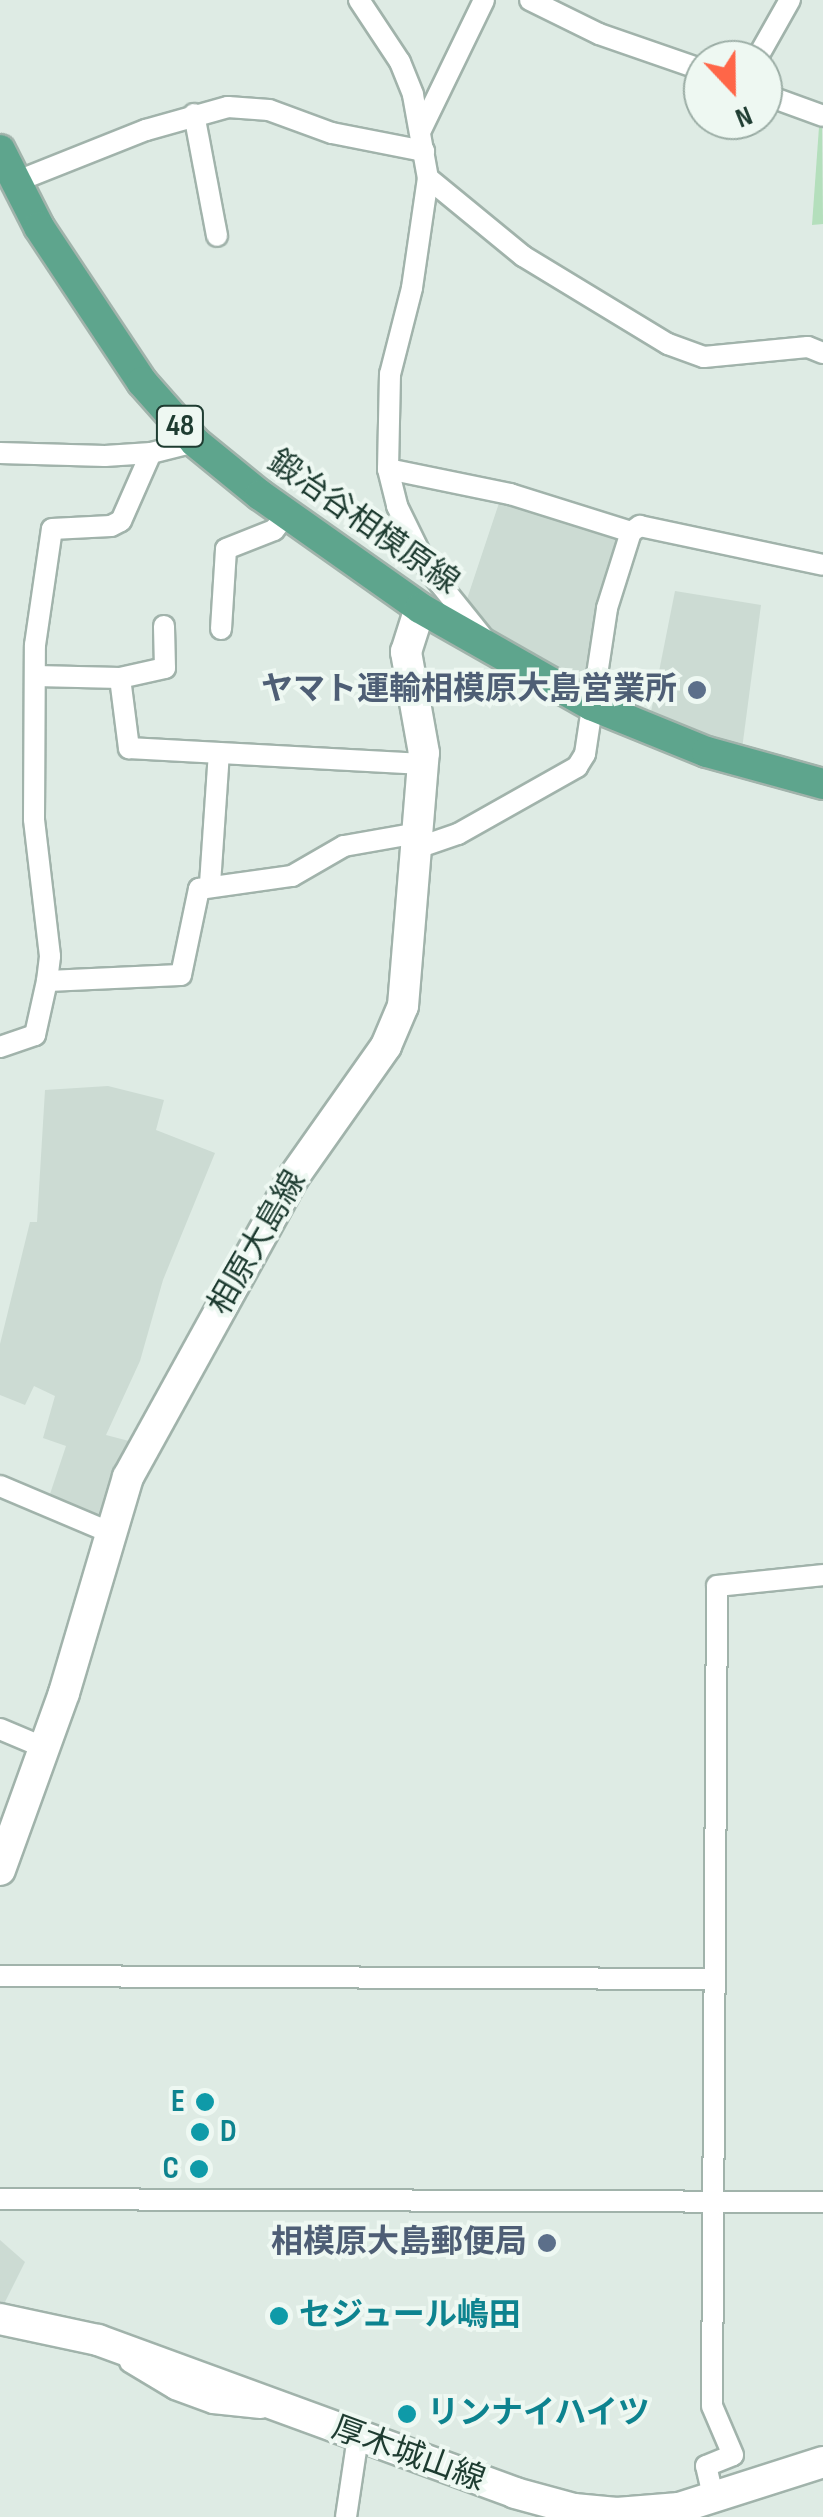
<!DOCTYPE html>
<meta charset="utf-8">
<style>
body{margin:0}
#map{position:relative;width:823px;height:2517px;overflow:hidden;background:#deebe4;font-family:"Sofia Sans Condensed","Noto Sans JP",sans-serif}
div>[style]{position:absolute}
.built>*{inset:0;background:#ccdbd3}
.green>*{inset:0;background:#b4dfbc}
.roads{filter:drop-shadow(2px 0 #a1b3ab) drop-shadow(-2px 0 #a1b3ab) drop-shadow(0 2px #a1b3ab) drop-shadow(0 -2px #a1b3ab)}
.street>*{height:20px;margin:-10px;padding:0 10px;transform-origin:10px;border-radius:10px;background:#fff}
.secondary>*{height:30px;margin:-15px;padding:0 15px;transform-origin:15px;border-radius:15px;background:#fff}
.primary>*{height:30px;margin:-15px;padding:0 15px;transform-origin:15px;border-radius:15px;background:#5ea58d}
.dots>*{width:28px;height:28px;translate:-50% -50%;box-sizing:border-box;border:5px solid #eef8f2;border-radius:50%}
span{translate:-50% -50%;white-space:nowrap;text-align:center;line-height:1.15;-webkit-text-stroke:8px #eef8f2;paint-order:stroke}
.shield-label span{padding:2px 8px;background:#eef8f2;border:2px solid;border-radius:8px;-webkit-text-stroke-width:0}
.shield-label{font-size:30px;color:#1e3c31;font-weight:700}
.street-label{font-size:32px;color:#1e3c31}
.service-label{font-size:32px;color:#4e5e75;font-weight:700}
.right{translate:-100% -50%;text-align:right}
.culture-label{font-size:32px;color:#0d838f;font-weight:700}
.left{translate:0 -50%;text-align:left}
.north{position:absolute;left:683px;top:40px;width:100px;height:100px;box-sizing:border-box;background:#eef8f2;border:2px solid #9bada5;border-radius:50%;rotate:158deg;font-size:28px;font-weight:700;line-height:40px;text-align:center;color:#1e3c31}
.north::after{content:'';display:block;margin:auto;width:35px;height:45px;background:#ff6648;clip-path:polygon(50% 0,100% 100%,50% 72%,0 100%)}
</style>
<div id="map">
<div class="built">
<i style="clip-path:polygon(501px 497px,621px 533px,589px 682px,582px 686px,496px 636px,465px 605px)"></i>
<i style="clip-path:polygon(675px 591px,761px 605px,742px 749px,650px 717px)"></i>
<i style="clip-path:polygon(108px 1086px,164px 1100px,156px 1130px,215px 1153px,163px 1280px,140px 1361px,106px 1435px,129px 1441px,103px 1521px,48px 1500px,66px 1446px,43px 1438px,55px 1396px,34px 1386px,25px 1405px,0 1395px,0 1344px,30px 1222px,37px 1222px,45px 1090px)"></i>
<i style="clip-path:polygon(0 2240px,25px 2262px,4px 2304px,0 2304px)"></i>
</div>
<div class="green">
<i style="clip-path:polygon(822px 124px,823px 224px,812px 225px,819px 127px)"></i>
</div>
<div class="roads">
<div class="street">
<i style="left:359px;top:0;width:74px;rotate:56.5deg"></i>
<i style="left:400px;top:62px;width:35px;rotate:68deg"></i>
<i style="left:413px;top:95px;width:84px;rotate:79.8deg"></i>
<i style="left:428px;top:178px;width:111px;rotate:98.3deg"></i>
<i style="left:412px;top:288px;width:89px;rotate:104.3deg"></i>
<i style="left:390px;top:374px;width:95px;rotate:91.2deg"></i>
<i style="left:388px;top:469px;width:38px;rotate:76deg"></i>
<i style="left:397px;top:506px;width:70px;rotate:63.8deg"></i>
<i style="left:428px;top:569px;width:91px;rotate:51.2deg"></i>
<i style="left:530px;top:0;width:77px;rotate:26.2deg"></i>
<i style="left:599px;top:34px;width:110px;rotate:19.1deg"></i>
<i style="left:756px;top:60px;width:69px;rotate:-60.5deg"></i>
<i style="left:763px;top:94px;width:64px;rotate:20.1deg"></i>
<i style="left:194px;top:114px;width:124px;rotate:79.3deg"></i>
<i style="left:421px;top:130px;width:144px;rotate:-64.1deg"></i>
<i style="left:428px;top:178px;width:123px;rotate:39.4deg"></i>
<i style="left:523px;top:256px;width:170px;rotate:31.3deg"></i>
<i style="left:668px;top:344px;width:38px;rotate:20deg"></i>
<i style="left:704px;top:357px;width:104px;rotate:-5.5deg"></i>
<i style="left:808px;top:347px;width:16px;rotate:22deg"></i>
<i style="left:15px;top:182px;width:141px;rotate:-21.7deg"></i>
<i style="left:146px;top:130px;width:85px;rotate:-15.7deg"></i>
<i style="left:228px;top:107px;width:41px;rotate:4.2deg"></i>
<i style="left:269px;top:110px;width:67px;rotate:20.1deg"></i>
<i style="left:332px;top:133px;width:94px;rotate:11.1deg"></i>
<i style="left:0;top:453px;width:105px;rotate:1.6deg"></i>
<i style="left:105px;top:456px;width:46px;rotate:-3.7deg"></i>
<i style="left:151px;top:453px;width:45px;rotate:-14deg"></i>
<i style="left:388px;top:469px;width:125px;rotate:11.6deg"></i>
<i style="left:510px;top:494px;width:127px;rotate:17.4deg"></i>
<i style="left:631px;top:532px;width:11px;rotate:-34deg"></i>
<i style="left:640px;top:526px;width:187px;rotate:12deg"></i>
<i style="left:221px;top:629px;width:80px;rotate:-86.4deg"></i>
<i style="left:226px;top:549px;width:52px;rotate:-21.6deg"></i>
<i style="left:274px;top:530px;width:19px;rotate:-51deg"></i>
<i style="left:36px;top:676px;width:84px;rotate:1.4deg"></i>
<i style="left:120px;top:678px;width:46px;rotate:-12.5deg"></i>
<i style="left:165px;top:668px;width:42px;rotate:-91.4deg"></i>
<i style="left:120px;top:678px;width:71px;rotate:82.7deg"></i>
<i style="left:129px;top:748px;width:294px;rotate:3.1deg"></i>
<i style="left:417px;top:848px;width:43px;rotate:-18.9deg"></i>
<i style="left:458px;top:834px;width:137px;rotate:-29.4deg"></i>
<i style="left:577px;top:767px;width:15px;rotate:-58deg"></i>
<i style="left:585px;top:754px;width:148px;rotate:-81.4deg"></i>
<i style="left:607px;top:608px;width:80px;rotate:-72.5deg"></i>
<i style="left:210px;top:884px;width:131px;rotate:-86.1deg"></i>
<i style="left:47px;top:981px;width:134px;rotate:-2.6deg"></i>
<i style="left:181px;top:975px;width:88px;rotate:-78.2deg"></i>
<i style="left:199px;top:889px;width:94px;rotate:-8deg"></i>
<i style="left:292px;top:876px;width:60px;rotate:-30deg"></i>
<i style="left:344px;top:846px;width:75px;rotate:-10deg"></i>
<i style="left:0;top:1047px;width:37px;rotate:-19deg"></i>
<i style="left:35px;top:1035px;width:55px;rotate:-77.5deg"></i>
<i style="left:47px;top:981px;width:25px;rotate:-83deg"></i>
<i style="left:50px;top:956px;width:138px;rotate:-96.7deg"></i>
<i style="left:34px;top:819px;width:174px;rotate:-89.7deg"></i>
<i style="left:35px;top:645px;width:117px;rotate:-81.7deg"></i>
<i style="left:52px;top:529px;width:59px;rotate:-2.9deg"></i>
<i style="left:111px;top:526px;width:11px;rotate:-27deg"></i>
<i style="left:121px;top:521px;width:74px;rotate:-66.2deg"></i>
<i style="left:0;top:1486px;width:121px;rotate:22.9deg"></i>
<i style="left:0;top:1729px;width:49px;rotate:22.9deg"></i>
<i style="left:0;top:1976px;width:715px;rotate:0.24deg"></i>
<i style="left:0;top:2199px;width:823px;rotate:0.21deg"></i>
<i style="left:130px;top:2362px;width:52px;rotate:31deg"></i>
<i style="left:175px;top:2389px;width:40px;rotate:20.2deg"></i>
<i style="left:213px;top:2403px;width:48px;rotate:5.9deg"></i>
<i style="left:714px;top:2500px;width:35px;rotate:-103deg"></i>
<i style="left:706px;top:2466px;width:29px;rotate:-22deg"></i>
<i style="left:733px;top:2455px;width:53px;rotate:-113.2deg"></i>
<i style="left:712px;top:2406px;width:820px;rotate:-89.65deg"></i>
<i style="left:717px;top:1586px;width:107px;rotate:-5.9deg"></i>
<i style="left:346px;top:2517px;width:81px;rotate:-81.5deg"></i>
</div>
<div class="secondary">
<i style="left:0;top:1870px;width:188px;rotate:-70.1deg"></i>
<i style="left:64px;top:1693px;width:225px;rotate:-73.5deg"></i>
<i style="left:128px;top:1477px;width:342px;rotate:-61.1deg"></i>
<i style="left:293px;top:1178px;width:161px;rotate:-54.8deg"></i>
<i style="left:386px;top:1046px;width:43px;rotate:-67deg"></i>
<i style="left:403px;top:1006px;width:254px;rotate:-85.3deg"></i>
<i style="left:424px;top:753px;width:103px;rotate:-100.1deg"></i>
<i style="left:406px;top:652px;width:46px;rotate:-72.3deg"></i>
<i style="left:0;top:2319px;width:100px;rotate:12.1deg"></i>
<i style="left:98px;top:2340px;width:444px;rotate:20.1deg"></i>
<i style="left:515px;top:2493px;width:61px;rotate:15.2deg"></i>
<i style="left:574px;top:2509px;width:43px;rotate:5.3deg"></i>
<i style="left:617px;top:2513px;width:62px;rotate:-4.6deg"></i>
<i style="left:679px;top:2508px;width:151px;rotate:-17.7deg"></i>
</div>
<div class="primary">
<i style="left:0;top:150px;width:86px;rotate:63.1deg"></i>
<i style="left:39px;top:227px;width:186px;rotate:56.4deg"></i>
<i style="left:142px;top:382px;width:80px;rotate:48.5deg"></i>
<i style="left:195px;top:442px;width:84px;rotate:39.2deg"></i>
<i style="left:260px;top:495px;width:196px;rotate:35.2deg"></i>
<i style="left:420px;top:608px;width:197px;rotate:29.6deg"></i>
<i style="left:591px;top:705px;width:125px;rotate:22.1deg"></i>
<i style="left:707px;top:752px;width:120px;rotate:15.4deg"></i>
</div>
</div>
<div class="dots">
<i style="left:697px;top:690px;background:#5c6f8a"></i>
<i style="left:205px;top:2102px;background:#0f9aa8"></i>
<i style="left:200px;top:2132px;background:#0f9aa8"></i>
<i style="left:199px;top:2169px;background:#0f9aa8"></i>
<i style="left:547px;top:2243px;background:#5c6f8a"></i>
<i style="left:279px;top:2316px;background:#0f9aa8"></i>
<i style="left:407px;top:2414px;background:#0f9aa8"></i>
</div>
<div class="shield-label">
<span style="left:180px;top:426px">48</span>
</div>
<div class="street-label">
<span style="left:363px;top:523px;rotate:35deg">鍛冶谷相模原線</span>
<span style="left:258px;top:1243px;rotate:-60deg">相原大島線</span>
<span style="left:408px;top:2455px;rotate:20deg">厚木城山線</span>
</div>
<div class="service-label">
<span class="right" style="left:677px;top:690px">ヤマト運輸相模原大島営業所</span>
<span class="right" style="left:527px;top:2243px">相模原大島郵便局</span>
</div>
<div class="culture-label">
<span class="right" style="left:185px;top:2102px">E</span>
<span class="left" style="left:220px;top:2132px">D</span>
<span class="right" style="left:179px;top:2169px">C</span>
<span class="left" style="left:299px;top:2316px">セジュール嶋田</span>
<span class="left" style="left:427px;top:2414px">リンナイハイツ</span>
</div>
<div class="north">N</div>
</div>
